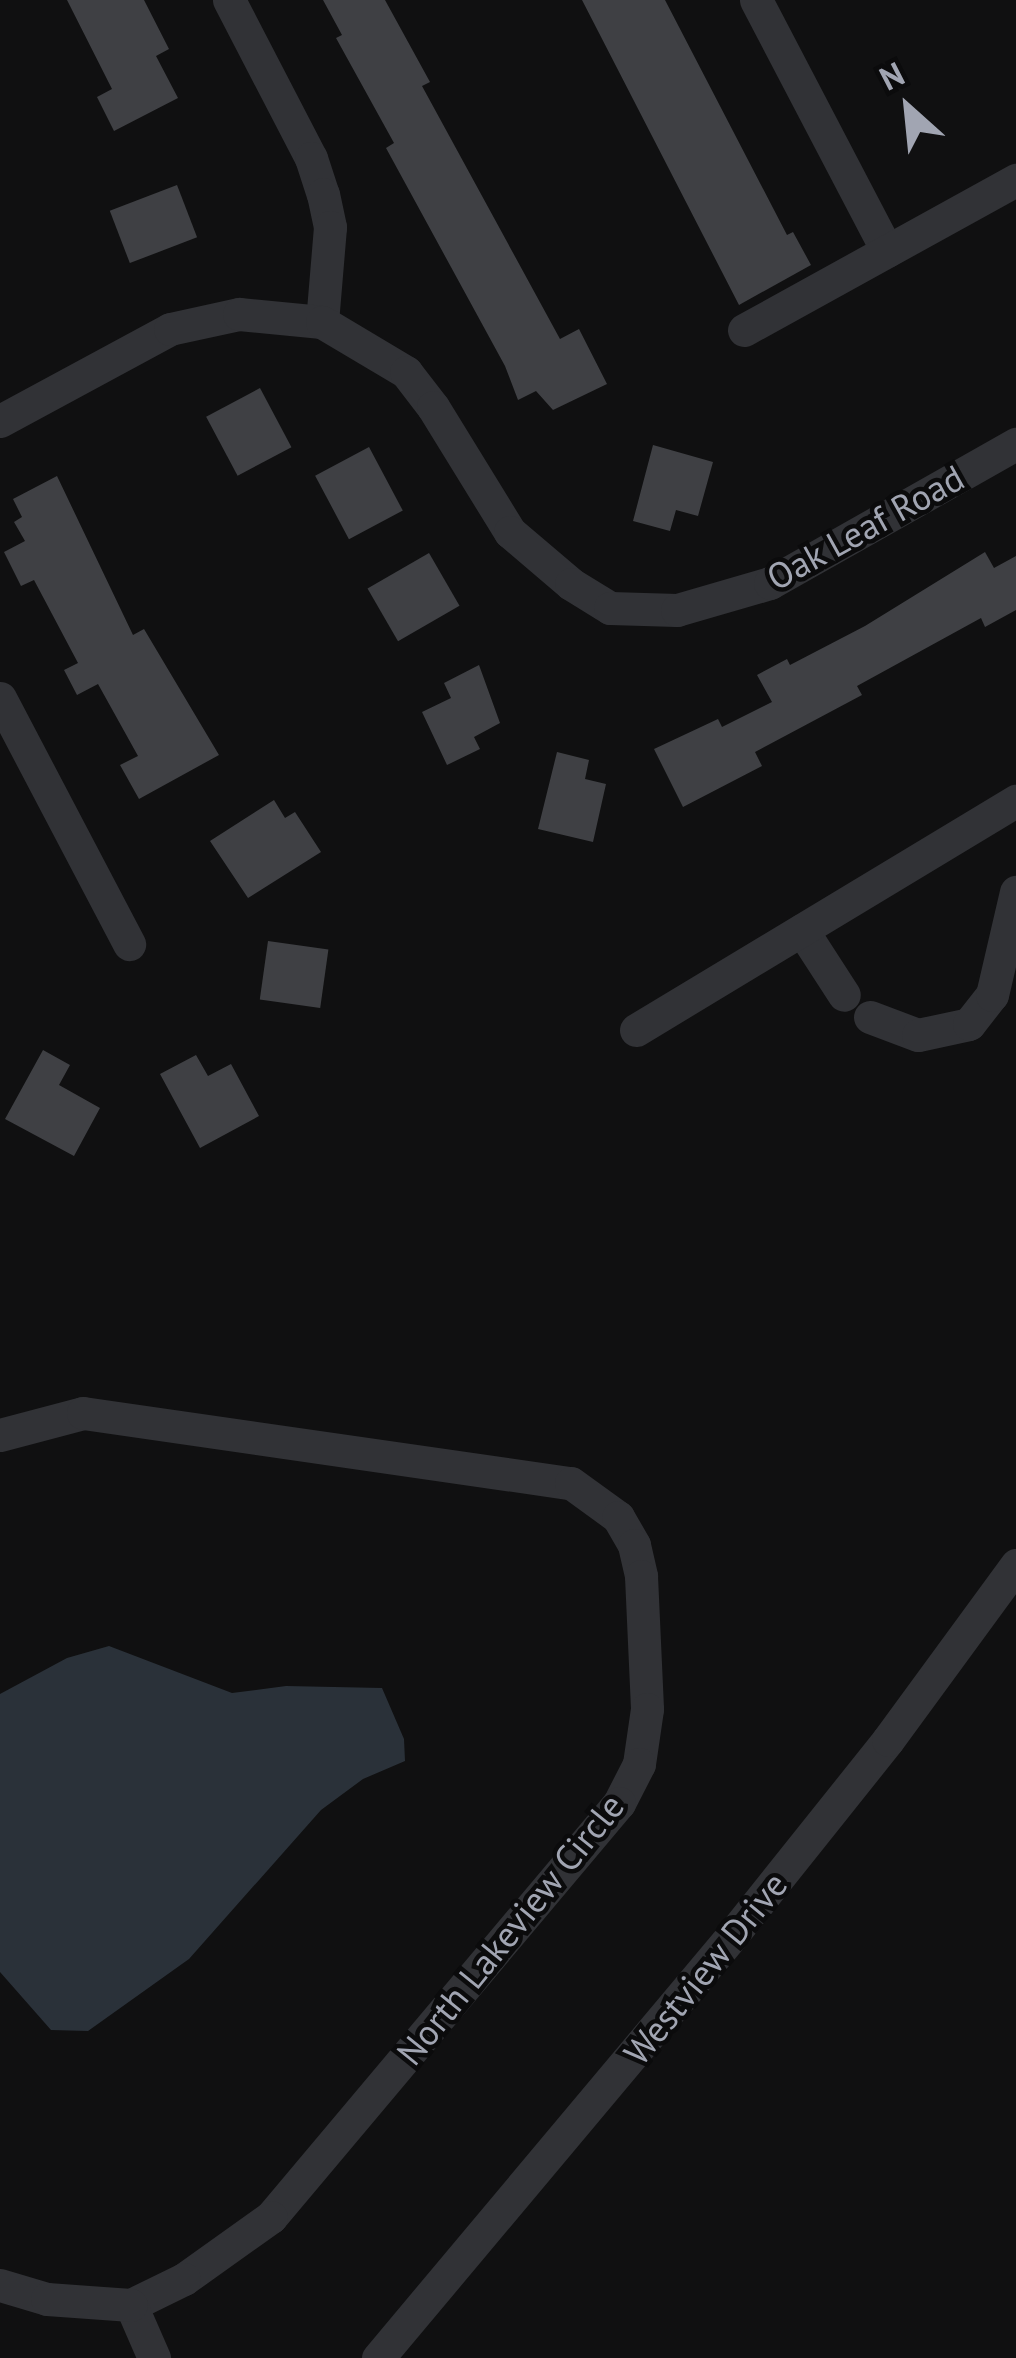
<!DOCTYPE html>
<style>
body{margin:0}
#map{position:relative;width:1016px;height:2358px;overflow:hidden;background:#101011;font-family:"PT Sans",sans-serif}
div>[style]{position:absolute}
.water>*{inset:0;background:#2a3139}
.building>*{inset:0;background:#3f4044;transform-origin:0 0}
.minor>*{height:33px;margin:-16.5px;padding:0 16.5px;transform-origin:16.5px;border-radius:16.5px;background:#313236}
span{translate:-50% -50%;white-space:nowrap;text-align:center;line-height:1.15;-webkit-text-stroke:9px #0b0b0c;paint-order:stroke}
.street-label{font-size:36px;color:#a1a5b2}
.north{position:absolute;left:848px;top:48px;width:120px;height:120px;-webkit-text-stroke:9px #0b0b0c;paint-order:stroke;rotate:333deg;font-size:33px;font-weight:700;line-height:48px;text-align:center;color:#a1a5b2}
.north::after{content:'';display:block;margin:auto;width:42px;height:54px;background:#a1a5b2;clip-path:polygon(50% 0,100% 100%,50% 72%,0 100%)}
</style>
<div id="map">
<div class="water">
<i style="clip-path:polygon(109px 1646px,232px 1693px,286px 1686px,382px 1688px,404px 1739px,405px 1761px,363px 1779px,321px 1810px,189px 1959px,88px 2031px,51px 2030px,0 1972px,0 1694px,67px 1658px)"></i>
</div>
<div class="building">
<i style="clip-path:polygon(67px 0,144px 0,169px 49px,156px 56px,178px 98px,114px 131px,97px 97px,112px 89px)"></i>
<i style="clip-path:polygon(323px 0,385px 0,430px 82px,422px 86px,560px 339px,579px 329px,607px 384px,553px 410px,536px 391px,518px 400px,505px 366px,386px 148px,394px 143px,336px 38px,342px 35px)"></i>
<i style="clip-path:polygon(582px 0,665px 0,787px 235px,793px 232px,811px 265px,739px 305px)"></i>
<i style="left:177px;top:185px;width:56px;height:72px;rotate:69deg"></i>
<i style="left:260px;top:388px;width:67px;height:61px;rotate:62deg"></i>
<i style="clip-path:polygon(653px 445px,713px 462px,698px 516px,676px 510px,670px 531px,633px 521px)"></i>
<i style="left:369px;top:447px;width:72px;height:61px;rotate:62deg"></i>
<i style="clip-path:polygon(57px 476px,133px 635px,144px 629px,219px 755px,139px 799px,120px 765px,138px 756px,98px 684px,77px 695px,64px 670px,78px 663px,34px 580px,21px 586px,4px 552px,25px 541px,14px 522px,22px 517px,13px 499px)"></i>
<i style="clip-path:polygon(985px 552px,994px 568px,1016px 556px,1016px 610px,985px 627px,981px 618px,857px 686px,862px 695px,755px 752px,762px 766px,683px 807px,654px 749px,718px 719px,722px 727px,772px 702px,757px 675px,787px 659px,790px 665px,865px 626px)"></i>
<i style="left:429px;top:553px;width:61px;height:71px;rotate:60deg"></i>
<i style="clip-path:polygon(479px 665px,500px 723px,474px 737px,480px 749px,447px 765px,422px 712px,451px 698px,444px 683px)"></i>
<i style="clip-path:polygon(557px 752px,589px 760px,585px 779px,606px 784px,593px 842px,538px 829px)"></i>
<i style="clip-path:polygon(274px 800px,285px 818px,295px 812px,321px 852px,248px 898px,210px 841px)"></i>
<i style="left:268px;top:941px;width:61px;height:59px;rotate:8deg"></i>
<i style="clip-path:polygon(43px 1050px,70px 1065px,59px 1085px,100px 1108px,74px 1156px,5px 1119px)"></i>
<i style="clip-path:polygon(196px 1055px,208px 1076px,231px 1064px,259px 1116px,200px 1148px,160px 1074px)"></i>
</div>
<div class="minor">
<i style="left:229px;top:0;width:178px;rotate:62.6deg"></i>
<i style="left:311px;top:158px;width:38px;rotate:72deg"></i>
<i style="left:323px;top:194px;width:34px;rotate:78deg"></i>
<i style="left:330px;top:227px;width:95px;rotate:94.8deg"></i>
<i style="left:756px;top:0;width:283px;rotate:62.4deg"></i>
<i style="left:744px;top:330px;width:311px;rotate:-28.9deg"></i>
<i style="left:0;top:421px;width:193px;rotate:-28.4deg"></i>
<i style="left:170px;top:329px;width:71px;rotate:-12.3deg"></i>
<i style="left:239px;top:314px;width:83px;rotate:5.5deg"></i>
<i style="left:322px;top:322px;width:98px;rotate:30.8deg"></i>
<i style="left:406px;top:372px;width:44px;rotate:52.4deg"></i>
<i style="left:433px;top:407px;width:147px;rotate:58.4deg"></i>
<i style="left:510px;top:532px;width:80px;rotate:40.4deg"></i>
<i style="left:571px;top:584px;width:46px;rotate:31.6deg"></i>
<i style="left:610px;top:608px;width:67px;rotate:1.7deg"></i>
<i style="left:677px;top:610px;width:97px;rotate:-16.2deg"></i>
<i style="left:770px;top:583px;width:283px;rotate:-29.5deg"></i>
<i style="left:0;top:698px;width:278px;rotate:62.3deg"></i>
<i style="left:802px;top:930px;width:77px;rotate:57.1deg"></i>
<i style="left:870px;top:1017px;width:51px;rotate:20.6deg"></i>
<i style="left:918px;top:1035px;width:52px;rotate:-12.2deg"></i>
<i style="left:969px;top:1024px;width:37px;rotate:-52deg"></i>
<i style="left:992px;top:995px;width:106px;rotate:-76.9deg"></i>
<i style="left:636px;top:1030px;width:444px;rotate:-31.1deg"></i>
<i style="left:0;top:1435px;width:86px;rotate:-14.8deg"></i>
<i style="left:83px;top:1413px;width:493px;rotate:8.2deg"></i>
<i style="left:571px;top:1483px;width:58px;rotate:35.9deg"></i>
<i style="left:618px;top:1517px;width:32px;rotate:60deg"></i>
<i style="left:634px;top:1545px;width:32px;rotate:77deg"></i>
<i style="left:641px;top:1576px;width:133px;rotate:87.4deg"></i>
<i style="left:647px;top:1709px;width:56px;rotate:98.3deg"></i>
<i style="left:639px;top:1764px;width:44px;rotate:117.1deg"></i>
<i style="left:619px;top:1803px;width:541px;rotate:130.05deg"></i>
<i style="left:271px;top:2217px;width:107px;rotate:144.5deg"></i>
<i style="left:184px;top:2279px;width:59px;rotate:153.9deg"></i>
<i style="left:131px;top:2305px;width:58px;rotate:66.5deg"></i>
<i style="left:0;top:2285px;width:49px;rotate:16.6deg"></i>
<i style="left:47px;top:2299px;width:84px;rotate:4.1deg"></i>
<i style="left:378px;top:2358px;width:548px;rotate:-50.03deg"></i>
<i style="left:730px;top:1938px;width:253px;rotate:-51.4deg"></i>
<i style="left:888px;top:1740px;width:217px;rotate:-53.8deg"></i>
</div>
<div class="street-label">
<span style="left:865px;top:527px;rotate:-29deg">Oak Leaf Road</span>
<span style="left:510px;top:1929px;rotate:-51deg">North Lakeview Circle</span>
<span style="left:705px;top:1968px;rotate:-51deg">Westview Drive</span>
</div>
<div class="north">N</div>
</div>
